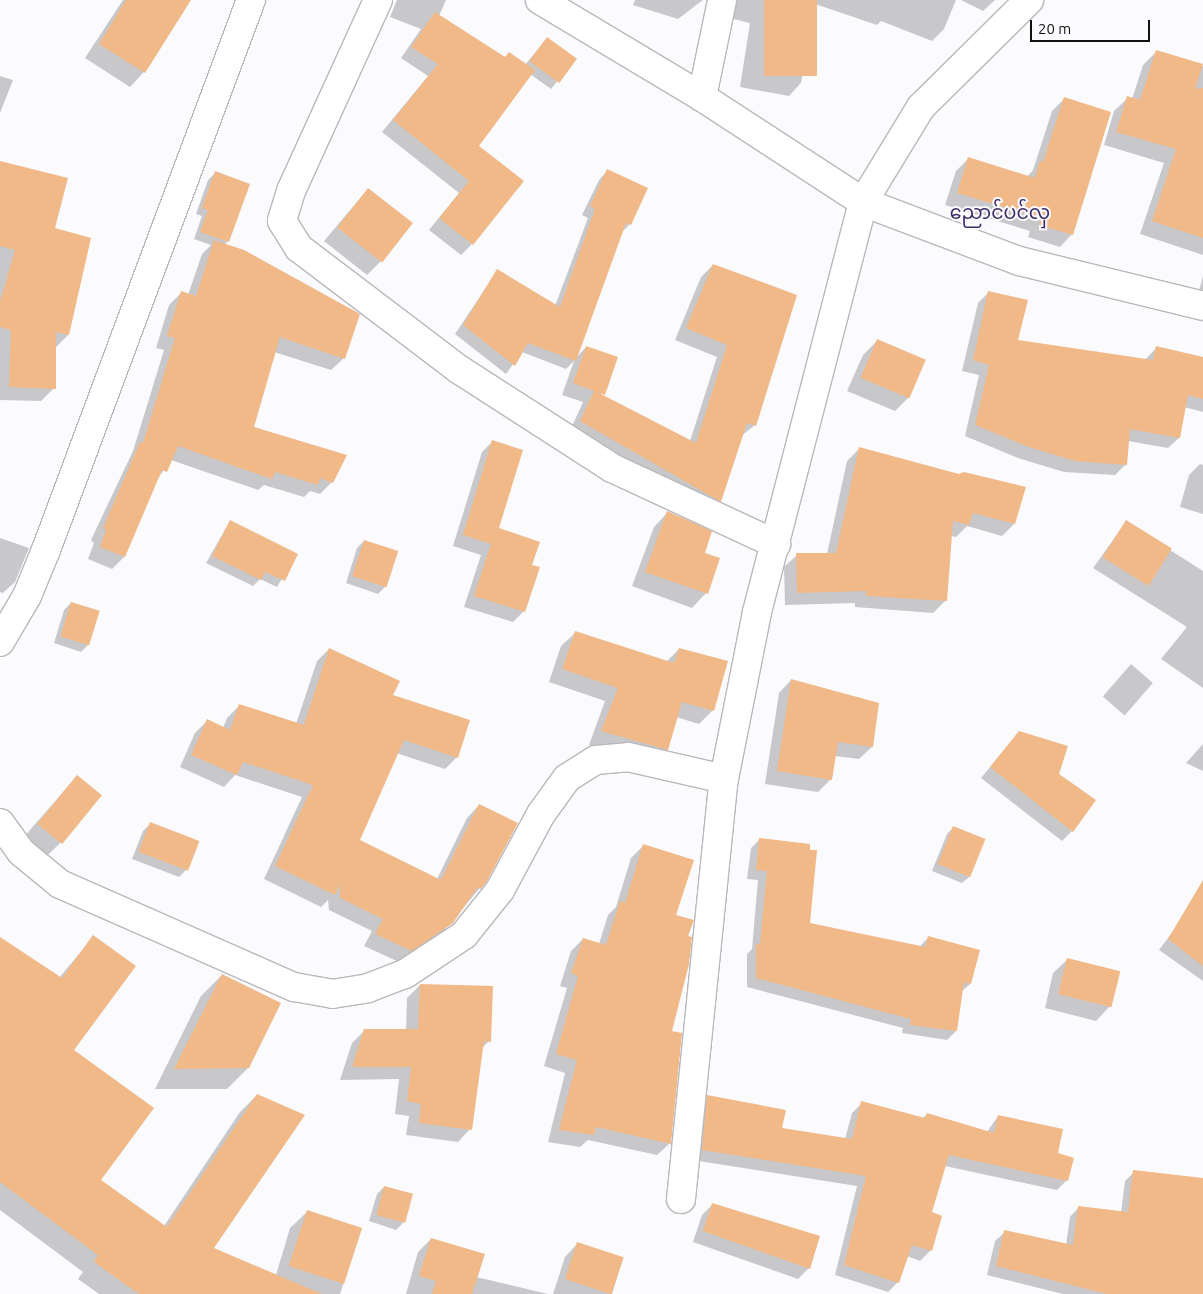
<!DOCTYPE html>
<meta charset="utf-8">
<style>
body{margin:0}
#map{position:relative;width:1203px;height:1294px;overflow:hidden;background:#fbfafd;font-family:Ubuntu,"Noto Sans Myanmar",sans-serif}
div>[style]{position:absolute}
.shadow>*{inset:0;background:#0003;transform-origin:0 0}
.building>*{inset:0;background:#f1b888;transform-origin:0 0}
.roads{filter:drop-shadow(1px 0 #b9b8bb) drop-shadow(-1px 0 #b9b8bb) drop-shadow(0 1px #b9b8bb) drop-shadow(0 -1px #b9b8bb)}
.street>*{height:28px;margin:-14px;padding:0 14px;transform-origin:14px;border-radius:14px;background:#fff}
span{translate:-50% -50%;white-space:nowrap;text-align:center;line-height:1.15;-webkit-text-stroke:4px #fbfafd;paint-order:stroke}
.quarter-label{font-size:19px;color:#3c2c68}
.scale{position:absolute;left:1030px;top:20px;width:120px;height:22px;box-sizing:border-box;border:2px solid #101011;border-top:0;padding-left:6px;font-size:15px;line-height:18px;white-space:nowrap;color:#101011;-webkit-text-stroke:4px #fbfafd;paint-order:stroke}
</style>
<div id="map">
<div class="shadow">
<i style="clip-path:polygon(123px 0,190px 0,144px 72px,130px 87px,85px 58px)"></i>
<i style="clip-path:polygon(397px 0,446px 0,439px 16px,504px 58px,525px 65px,547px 38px,575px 59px,551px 89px,530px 74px,478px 146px,472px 244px,461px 255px,429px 230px,459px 193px,382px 132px,428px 76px,401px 58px,421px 29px,390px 17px)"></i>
<i style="clip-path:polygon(635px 0,703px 0,678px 19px,633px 5px)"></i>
<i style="clip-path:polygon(717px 0,956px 0,944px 29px,932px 41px,881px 21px,877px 25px,815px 4px,801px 83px,789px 96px,740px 87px,750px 23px,725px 17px)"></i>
<i style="clip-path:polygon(961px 0,995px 0,983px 11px)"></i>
<i style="clip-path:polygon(1156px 52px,1203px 66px,1203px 255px,1140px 234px,1164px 163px,1104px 145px,1114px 111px,1128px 98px,1132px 99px,1143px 65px)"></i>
<i style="clip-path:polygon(0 76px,13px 80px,0 113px)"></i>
<i style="clip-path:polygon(1064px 99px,1072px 234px,1060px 247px,1028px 237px,1030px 231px,945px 205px,956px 171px,968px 159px,1027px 177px,1033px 170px,1052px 111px)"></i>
<i style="clip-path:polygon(0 162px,54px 229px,68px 335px,55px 348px,54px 388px,41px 401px,0 400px)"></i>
<i style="clip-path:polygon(607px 171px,630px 224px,622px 232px,576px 358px,586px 347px,602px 396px,690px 441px,717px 357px,675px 340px,701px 277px,713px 265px,755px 425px,741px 436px,720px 501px,709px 512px,569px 433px,583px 402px,562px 395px,574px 361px,566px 369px,522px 352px,506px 374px,455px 334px,497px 271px,555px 306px,588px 218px,582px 215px,599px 180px)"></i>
<i style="clip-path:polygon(215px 173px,228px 241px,224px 245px,344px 358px,331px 370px,274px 352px,252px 428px,332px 482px,320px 494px,310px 491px,304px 497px,264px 485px,258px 490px,171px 460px,156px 481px,124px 557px,112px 569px,88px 559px,94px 543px,91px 540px,133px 451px,164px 350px,156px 348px,169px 305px,181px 293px,188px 295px,202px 254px,211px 245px,194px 239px,202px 216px,196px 214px,208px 180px)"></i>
<i style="clip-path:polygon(368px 189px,381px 261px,367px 275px,324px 241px)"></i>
<i style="clip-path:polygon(1203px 276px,1203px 304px,1196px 302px)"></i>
<i style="clip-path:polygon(989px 292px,1017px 341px,1145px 360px,1156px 348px,1203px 359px,1203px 412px,1184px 407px,1179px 438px,1168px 448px,1128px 441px,1126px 464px,1115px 475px,1064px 472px,1018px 458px,965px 436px,979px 375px,962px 371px,978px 303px)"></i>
<i style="clip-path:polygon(877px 341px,909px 397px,895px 411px,847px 391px,863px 355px)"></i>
<i style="clip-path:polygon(493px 441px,498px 529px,531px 565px,524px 611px,513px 622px,464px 607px,481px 555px,453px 546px,482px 452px)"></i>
<i style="clip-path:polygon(860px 448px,959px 476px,1014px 524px,1002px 536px,967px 526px,956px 537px,951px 536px,946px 600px,933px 613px,855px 607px,855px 603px,785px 605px,784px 567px,797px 555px,827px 554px,847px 461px)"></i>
<i style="clip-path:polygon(1200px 464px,1203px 465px,1203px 514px,1180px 507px,1189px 475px)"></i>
<i style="clip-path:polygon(668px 512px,703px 554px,718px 559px,706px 593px,692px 608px,632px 586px,654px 527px)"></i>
<i style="clip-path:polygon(230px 521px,297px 554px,277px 587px,260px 579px,253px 586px,206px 563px)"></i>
<i style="clip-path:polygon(1126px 522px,1203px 571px,1203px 688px,1161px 659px,1187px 627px,1093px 568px)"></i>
<i style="clip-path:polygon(0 538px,29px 548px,15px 582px,3px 593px,0 592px)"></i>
<i style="clip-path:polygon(364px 541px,385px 587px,378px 594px,346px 583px,357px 548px)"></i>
<i style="clip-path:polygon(71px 603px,88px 645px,81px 652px,54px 643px,64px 610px)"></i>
<i style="clip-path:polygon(575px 633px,666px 662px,679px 649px,713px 710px,699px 724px,676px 717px,667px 749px,653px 763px,589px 745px,605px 701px,549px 682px,561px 646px)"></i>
<i style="clip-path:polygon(329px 649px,391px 696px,457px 757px,445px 769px,396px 753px,358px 840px,437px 879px,467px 818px,479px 805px,480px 888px,440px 935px,399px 962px,364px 946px,372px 931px,329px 910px,328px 900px,321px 907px,264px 879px,302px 797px,235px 775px,224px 787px,180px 767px,195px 733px,207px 721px,223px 728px,227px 718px,239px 706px,296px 724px,317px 661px)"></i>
<i style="left:1131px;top:664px;width:29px;height:43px;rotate:41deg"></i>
<i style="clip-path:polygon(791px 680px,872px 747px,859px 759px,835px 756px,831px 779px,818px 792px,765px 784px,779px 693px)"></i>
<i style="clip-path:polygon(1019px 732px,1058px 774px,1072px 831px,1062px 841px,981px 778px)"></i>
<i style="clip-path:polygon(1203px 744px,1203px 771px,1186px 763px)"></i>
<i style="clip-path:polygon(77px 776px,60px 843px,46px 857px,23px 838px)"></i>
<i style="clip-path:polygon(150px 824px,186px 870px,179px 877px,132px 859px,143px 831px)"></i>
<i style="clip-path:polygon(954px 827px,984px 840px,969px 877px,962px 883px,932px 871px,947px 834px)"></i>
<i style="clip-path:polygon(760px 839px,808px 851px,809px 924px,920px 946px,929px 937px,970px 984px,961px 992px,956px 1031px,947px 1040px,902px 1033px,903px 1028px,747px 987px,747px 954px,752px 949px,758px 880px,747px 879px,751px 848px)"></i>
<i style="clip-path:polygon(643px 846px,686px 937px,671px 1032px,670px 1143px,657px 1155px,588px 1140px,580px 1147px,548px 1142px,565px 1073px,544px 1066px,567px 988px,560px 986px,571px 951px,583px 939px,599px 944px,608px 915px,616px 907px,631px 858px)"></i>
<i style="clip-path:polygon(1191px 907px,1203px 916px,1203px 981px,1159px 950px)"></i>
<i style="clip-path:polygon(93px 937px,73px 1050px,100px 1181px,164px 1226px,240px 1112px,257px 1095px,212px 1249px,276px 1275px,290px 1228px,307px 1212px,361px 1229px,340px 1294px,99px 1294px,78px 1279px,83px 1272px,0 1210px,0 938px,59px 978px)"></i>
<i style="clip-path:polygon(1068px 959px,1110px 1006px,1096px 1021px,1045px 1008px,1053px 973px)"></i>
<i style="clip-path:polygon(222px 975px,248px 1068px,227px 1089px,155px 1089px,201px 996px)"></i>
<i style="clip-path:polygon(420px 985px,489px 1041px,481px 1049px,470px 1129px,458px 1142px,406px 1135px,409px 1116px,395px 1114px,399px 1079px,340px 1080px,352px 1043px,365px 1030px,406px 1030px,407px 998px)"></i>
<i style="clip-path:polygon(708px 1096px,781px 1129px,845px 1139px,852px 1113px,862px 1103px,923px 1118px,927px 1114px,987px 1132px,998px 1116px,1057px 1154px,1067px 1180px,1057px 1190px,945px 1166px,930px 1213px,941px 1217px,930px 1251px,920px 1261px,907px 1256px,898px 1282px,888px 1292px,835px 1275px,857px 1186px,692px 1160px,698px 1106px)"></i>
<i style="clip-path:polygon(1134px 1172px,1203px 1180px,1203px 1294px,1063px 1294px,987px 1275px,995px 1241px,1005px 1232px,1066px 1245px,1070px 1217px,1079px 1207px,1121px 1213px,1125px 1181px)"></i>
<i style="clip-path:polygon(384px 1187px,411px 1195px,403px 1223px,396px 1230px,369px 1221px,377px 1194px)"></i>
<i style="clip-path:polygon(713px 1204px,809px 1268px,798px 1279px,693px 1242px,702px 1215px)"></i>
<i style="clip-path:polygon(431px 1239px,476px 1277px,548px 1294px,406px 1294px,418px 1252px)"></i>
<i style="clip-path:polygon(577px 1244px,623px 1258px,612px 1294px,553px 1294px,565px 1257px)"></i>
</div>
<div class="building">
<i style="clip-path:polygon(126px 0,191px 0,145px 73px,99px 44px)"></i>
<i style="left:764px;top:0;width:53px;height:76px"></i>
<i style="clip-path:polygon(435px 12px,505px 57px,509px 52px,535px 70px,479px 146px,524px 181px,473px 245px,439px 218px,469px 181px,393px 120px,438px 64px,411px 47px)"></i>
<i style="left:547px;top:37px;width:37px;height:30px;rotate:36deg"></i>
<i style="clip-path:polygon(1156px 50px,1203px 64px,1195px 89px,1203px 88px,1203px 238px,1152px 221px,1176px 149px,1116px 132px,1127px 96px,1140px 100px)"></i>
<i style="clip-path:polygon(1064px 97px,1111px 112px,1073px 235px,1039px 225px,1041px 218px,957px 193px,968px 157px,1035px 178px,1040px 161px,1043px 162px)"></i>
<i style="clip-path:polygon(0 161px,68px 178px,55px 228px,91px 238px,69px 335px,56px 332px,56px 389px,9px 387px,11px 330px,0 327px,0 302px,15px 250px,0 246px)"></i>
<i style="clip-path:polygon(607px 169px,648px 188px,631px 225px,626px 223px,576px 361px,528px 343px,515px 366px,463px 325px,497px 269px,560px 307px,595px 209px,590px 206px)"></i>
<i style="clip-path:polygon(215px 171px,250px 184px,229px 242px,200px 232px,208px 210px,202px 208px)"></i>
<i style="left:368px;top:188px;width:57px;height:50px;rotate:38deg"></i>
<i style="clip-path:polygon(214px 240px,244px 250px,360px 314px,345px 359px,280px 337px,254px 427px,347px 455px,333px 483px,320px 478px,318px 485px,275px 472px,272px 479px,178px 446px,167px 472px,162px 470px,125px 557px,100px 547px,106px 530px,103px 528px,140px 442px,143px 443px,175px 338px,167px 336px,181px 291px,196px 296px)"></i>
<i style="clip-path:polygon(713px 264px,797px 295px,756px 426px,747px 423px,721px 502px,580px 421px,594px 391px,573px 383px,586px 346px,618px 357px,605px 395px,597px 392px,696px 443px,727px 345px,686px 328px)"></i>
<i style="clip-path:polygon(988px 291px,1028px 300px,1018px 340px,1153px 360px,1156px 346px,1203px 357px,1203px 399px,1188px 395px,1180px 438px,1130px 429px,1127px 465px,1075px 461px,1029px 447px,975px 425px,989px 365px,973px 360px)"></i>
<i style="left:877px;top:339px;width:53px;height:42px;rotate:23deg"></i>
<i style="clip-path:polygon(492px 440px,523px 450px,499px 528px,540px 542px,532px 565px,540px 567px,525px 612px,474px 596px,491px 544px,463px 535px)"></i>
<i style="clip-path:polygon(859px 447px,959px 474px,964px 472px,1026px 487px,1015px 524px,973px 513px,969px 525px,953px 521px,947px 601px,866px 596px,866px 591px,797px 593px,796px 553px,836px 553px)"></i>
<i style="clip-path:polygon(667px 511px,712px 531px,705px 553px,720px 558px,708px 594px,645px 572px)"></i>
<i style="clip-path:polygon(230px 520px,298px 554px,285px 581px,265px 572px,261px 580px,212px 556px)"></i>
<i style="left:1126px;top:520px;width:54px;height:44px;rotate:32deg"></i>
<i style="left:364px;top:540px;width:36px;height:38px;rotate:18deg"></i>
<i style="left:71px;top:602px;width:30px;height:36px;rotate:17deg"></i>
<i style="clip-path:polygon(575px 631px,674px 663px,679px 648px,728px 661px,714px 711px,682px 702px,668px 750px,601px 731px,618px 688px,562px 669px)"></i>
<i style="clip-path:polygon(329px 648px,400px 681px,393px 695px,470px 720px,458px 758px,404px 740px,360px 840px,441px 880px,479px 804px,518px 823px,487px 881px,481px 889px,477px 888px,453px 923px,412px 951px,375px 934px,383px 919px,340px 898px,340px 884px,335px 895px,275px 866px,313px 785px,243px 762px,237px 775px,191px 755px,207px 719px,230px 730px,239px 704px,304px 725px)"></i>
<i style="clip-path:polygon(791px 679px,879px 703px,873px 747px,838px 742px,832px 780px,777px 771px)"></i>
<i style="clip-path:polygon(1019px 731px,1068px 746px,1059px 774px,1096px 800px,1073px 832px,990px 767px)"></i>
<i style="left:77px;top:775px;width:32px;height:63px;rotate:39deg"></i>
<i style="left:150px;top:822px;width:53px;height:32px;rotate:21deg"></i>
<i style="left:953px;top:826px;width:35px;height:41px;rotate:22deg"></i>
<i style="clip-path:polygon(759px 838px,810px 844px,810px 850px,817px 850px,810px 923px,925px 947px,928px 936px,980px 950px,971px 984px,964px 982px,957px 1031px,910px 1025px,911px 1019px,756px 978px,756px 944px,760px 944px,767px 871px,756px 870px)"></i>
<i style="clip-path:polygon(643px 844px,694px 860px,676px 915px,694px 920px,688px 936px,692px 937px,689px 964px,672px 1031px,682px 1033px,671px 1144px,596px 1127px,594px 1135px,559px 1130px,577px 1060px,556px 1054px,578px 976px,571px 973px,583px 938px,606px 945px,620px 901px,625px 903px)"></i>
<i style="clip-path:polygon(1203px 880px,1203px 966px,1168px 939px)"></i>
<i style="clip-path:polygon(93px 935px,136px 966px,74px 1050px,154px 1108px,101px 1180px,167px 1227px,257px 1094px,305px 1115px,214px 1248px,322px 1294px,139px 1294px,94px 1262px,98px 1255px,0 1182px,0 937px,62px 978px)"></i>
<i style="left:1067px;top:958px;width:55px;height:37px;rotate:14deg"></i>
<i style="clip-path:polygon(222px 974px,281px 1003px,249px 1068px,174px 1069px)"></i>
<i style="clip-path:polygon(420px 984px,493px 986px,491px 1042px,484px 1041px,472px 1130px,419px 1123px,421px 1104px,407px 1101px,411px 1067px,352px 1067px,364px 1029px,418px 1029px)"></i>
<i style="clip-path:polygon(707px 1095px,786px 1110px,782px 1128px,852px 1139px,861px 1101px,925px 1118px,927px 1113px,994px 1133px,998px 1115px,1063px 1129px,1058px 1153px,1074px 1158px,1068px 1181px,949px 1155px,932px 1212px,942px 1216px,932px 1251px,912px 1245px,899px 1283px,844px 1265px,866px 1176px,702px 1150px)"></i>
<i style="clip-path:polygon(1133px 1170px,1203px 1178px,1203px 1294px,1107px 1294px,996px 1266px,1004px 1230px,1073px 1245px,1078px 1206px,1128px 1212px)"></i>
<i style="left:384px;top:1186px;width:30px;height:30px;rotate:15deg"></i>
<i style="clip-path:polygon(712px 1203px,820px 1236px,810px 1269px,703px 1231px)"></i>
<i style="left:307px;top:1210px;width:58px;height:59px;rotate:18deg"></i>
<i style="clip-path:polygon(431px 1238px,485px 1254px,472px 1294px,432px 1294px,436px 1281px,419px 1276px)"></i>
<i style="left:577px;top:1242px;width:49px;height:39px;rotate:18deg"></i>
</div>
<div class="roads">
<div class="street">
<i style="left:378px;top:0;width:210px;rotate:114.5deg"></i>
<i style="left:291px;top:191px;width:31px;rotate:107deg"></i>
<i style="left:282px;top:221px;width:32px;rotate:58deg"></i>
<i style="left:299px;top:248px;width:202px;rotate:37.2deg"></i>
<i style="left:460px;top:370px;width:181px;rotate:32.8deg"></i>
<i style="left:612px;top:468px;width:181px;rotate:24.9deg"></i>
<i style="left:540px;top:0;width:189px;rotate:30.9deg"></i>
<i style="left:702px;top:97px;width:192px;rotate:33.1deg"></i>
<i style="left:863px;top:202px;width:167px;rotate:20.7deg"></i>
<i style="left:1019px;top:261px;width:189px;rotate:13.7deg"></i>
<i style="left:702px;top:97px;width:99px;rotate:-78.3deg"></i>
<i style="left:0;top:642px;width:53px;rotate:-59.6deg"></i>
<i style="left:27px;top:596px;width:50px;rotate:-67.6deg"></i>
<i style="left:46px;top:550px;width:587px;rotate:-69.56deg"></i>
<i style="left:0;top:823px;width:36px;rotate:54deg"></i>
<i style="left:21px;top:852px;width:50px;rotate:39.4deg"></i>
<i style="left:60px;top:884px;width:256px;rotate:23.8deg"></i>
<i style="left:294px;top:987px;width:39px;rotate:10deg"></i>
<i style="left:332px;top:994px;width:36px;rotate:-9deg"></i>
<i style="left:368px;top:988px;width:40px;rotate:-21deg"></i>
<i style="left:405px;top:974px;width:71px;rotate:-33.5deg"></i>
<i style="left:464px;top:935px;width:58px;rotate:-51.3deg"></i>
<i style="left:500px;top:890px;width:86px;rotate:-61.7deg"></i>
<i style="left:541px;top:814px;width:44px;rotate:-54.2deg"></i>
<i style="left:567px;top:778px;width:34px;rotate:-32deg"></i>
<i style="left:596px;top:760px;width:32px;rotate:-5deg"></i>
<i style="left:628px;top:757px;width:98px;rotate:12.9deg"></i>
<i style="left:681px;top:1199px;width:422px;rotate:-84.2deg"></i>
<i style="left:724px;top:779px;width:170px;rotate:-78.8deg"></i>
<i style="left:757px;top:612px;width:423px;rotate:-75.5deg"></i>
<i style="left:863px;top:202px;width:111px;rotate:-58.6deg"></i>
<i style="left:921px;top:107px;width:152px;rotate:-44.7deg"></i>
</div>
</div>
<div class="quarter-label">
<span style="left:1000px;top:213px">ညောင်ပင်လှ</span>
</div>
<div class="scale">20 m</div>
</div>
